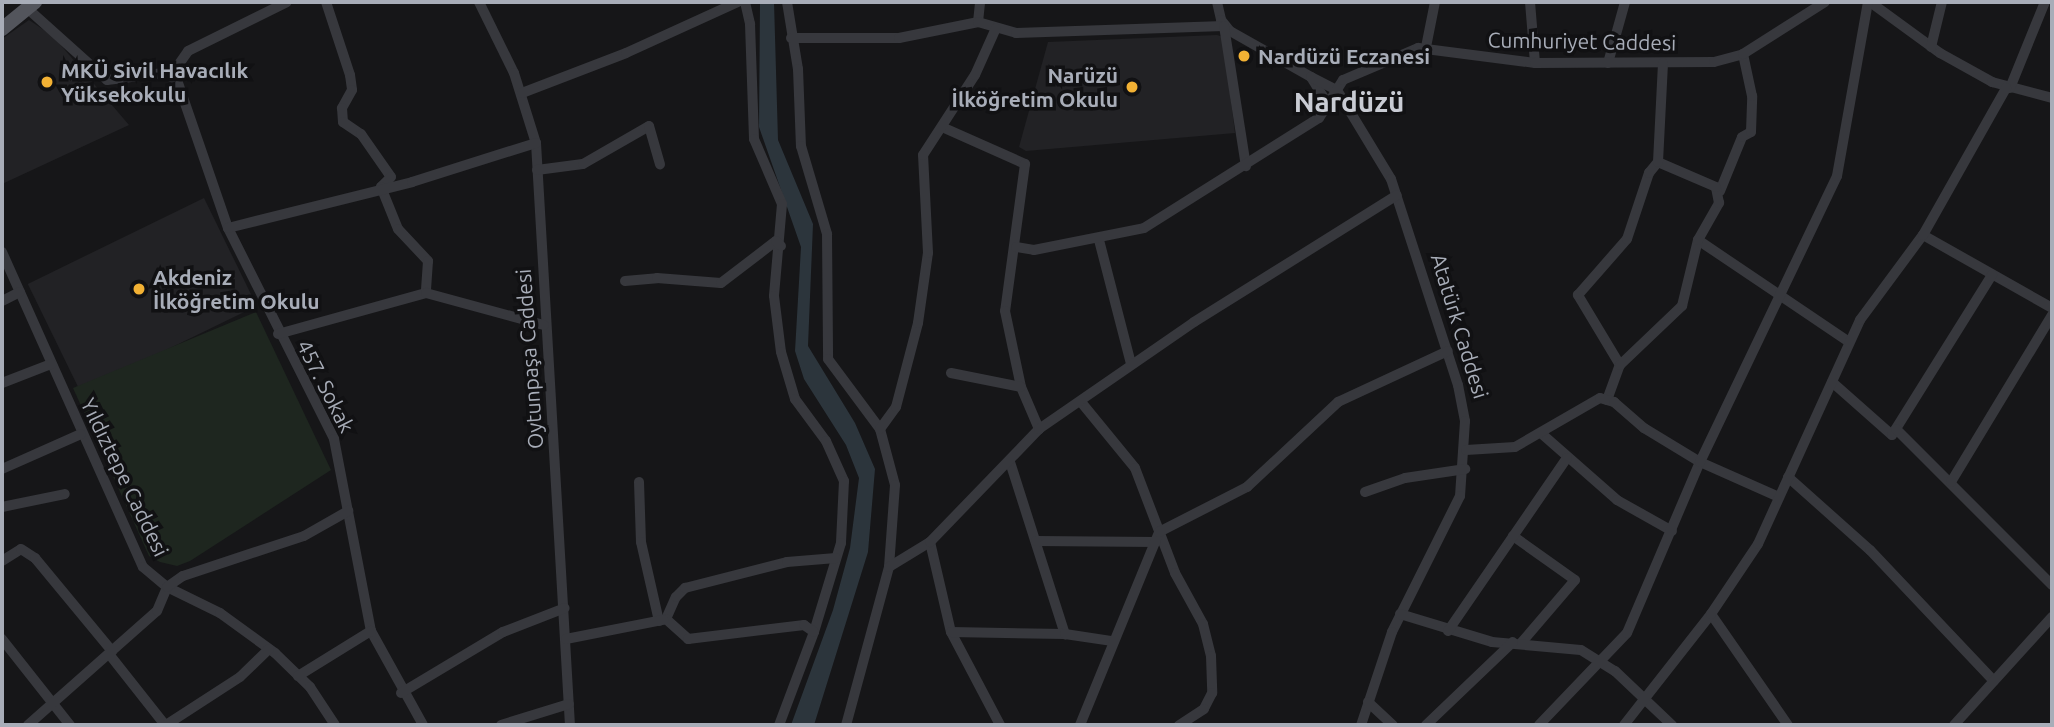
<!DOCTYPE html>
<meta charset="utf-8">
<style>
body{margin:0}
#map{position:relative;width:2054px;height:727px;overflow:hidden;background:#161618;font-family:Ubuntu,sans-serif}
div>[style]{position:absolute}
.built>*{inset:0;background:#222225;transform-origin:0 0}
.green>*{inset:0;background:#1e261f}
.water>*{inset:0;background:#2c353c}
.minor>*{height:10px;margin:-5px;padding:0 5px;transform-origin:5px;border-radius:5px;background:#37383d}
.major>*{height:14px;margin:-7px;padding:0 7px;transform-origin:7px;border-radius:7px;background:#53555c}
.dots>*{width:19px;height:19px;translate:-50% -50%;box-sizing:border-box;border:4px solid #111113;border-radius:50%}
span{translate:-50% -50%;white-space:nowrap;text-align:center;line-height:1.15;-webkit-text-stroke:7px #111113;paint-order:stroke}
.street-label{font-size:21px;color:#a8adb8}
.poi-label{font-size:21px;color:#a8adb8;font-weight:700}
.left{translate:0 -50%;text-align:left}
.right{translate:-100% -50%;text-align:right}
.district-label{font-size:28px;color:#c9ccd4;font-weight:700}
.frame{position:absolute;inset:0;border:4px solid #a8adb8;pointer-events:none}
</style>
<div id="map">
<div class="built">
<i style="clip-path:polygon(29px 20px,53px 36px,129px 125px,2px 184px,2px 39px)"></i>
<i style="clip-path:polygon(1217px 35px,1223px 37px,1235px 133px,1026px 151px,1019px 147px,1048px 42px)"></i>
<i style="left:204px;top:198px;width:120px;height:196px;rotate:64deg"></i>
</div>
<div class="green">
<i style="clip-path:polygon(256px 312px,331px 470px,190px 561px,177px 566px,160px 562px,149px 556px,73px 388px)"></i>
</div>
<div class="water">
<i style="clip-path:polygon(760px 2px,774px 2px,778px 140px,813px 224px,808px 346px,855px 423px,875px 469px,868px 552px,814px 725px,791px 725px,833px 610px,850px 548px,859px 478px,846px 445px,804px 379px,795px 351px,801px 247px,759px 127px)"></i>
</div>
<div class="minor">
<i style="left:326px;top:2px;width:77px;rotate:71.8deg"></i>
<i style="left:350px;top:75px;width:15px;rotate:82deg"></i>
<i style="left:352px;top:90px;width:21px;rotate:119deg"></i>
<i style="left:342px;top:108px;width:14px;rotate:86deg"></i>
<i style="left:343px;top:122px;width:22px;rotate:34deg"></i>
<i style="left:361px;top:134px;width:52px;rotate:55.1deg"></i>
<i style="left:391px;top:177px;width:14px;rotate:135deg"></i>
<i style="left:381px;top:187px;width:45px;rotate:68deg"></i>
<i style="left:398px;top:229px;width:44px;rotate:46.8deg"></i>
<i style="left:428px;top:261px;width:32px;rotate:94deg"></i>
<i style="left:479px;top:2px;width:79px;rotate:63.8deg"></i>
<i style="left:514px;top:73px;width:73px;rotate:72.6deg"></i>
<i style="left:536px;top:143px;width:583px;rotate:86.66deg"></i>
<i style="left:745px;top:2px;width:23px;rotate:77deg"></i>
<i style="left:750px;top:24px;width:115px;rotate:88deg"></i>
<i style="left:754px;top:139px;width:71px;rotate:66.7deg"></i>
<i style="left:782px;top:204px;width:92px;rotate:95deg"></i>
<i style="left:774px;top:296px;width:56px;rotate:82.9deg"></i>
<i style="left:781px;top:352px;width:49px;rotate:73.4deg"></i>
<i style="left:795px;top:399px;width:52px;rotate:53.6deg"></i>
<i style="left:826px;top:441px;width:44px;rotate:65.8deg"></i>
<i style="left:844px;top:481px;width:62px;rotate:92.8deg"></i>
<i style="left:841px;top:543px;width:93px;rotate:106.9deg"></i>
<i style="left:814px;top:632px;width:99px;rotate:110.6deg"></i>
<i style="left:787px;top:2px;width:68px;rotate:80.7deg"></i>
<i style="left:798px;top:69px;width:77px;rotate:87.8deg"></i>
<i style="left:801px;top:146px;width:92px;rotate:73.5deg"></i>
<i style="left:827px;top:234px;width:125px;rotate:89.5deg"></i>
<i style="left:828px;top:359px;width:87px;rotate:53.4deg"></i>
<i style="left:880px;top:429px;width:58px;rotate:75deg"></i>
<i style="left:895px;top:485px;width:82px;rotate:94.2deg"></i>
<i style="left:889px;top:567px;width:164px;rotate:105.2deg"></i>
<i style="left:1217px;top:2px;width:18px;rotate:77deg"></i>
<i style="left:1221px;top:20px;width:14px;rotate:51deg"></i>
<i style="left:1230px;top:31px;width:93px;rotate:29.6deg"></i>
<i style="left:1530px;top:2px;width:61px;rotate:85.3deg"></i>
<i style="left:1870px;top:2px;width:87px;rotate:36.1deg"></i>
<i style="left:1940px;top:53px;width:60px;rotate:29.1deg"></i>
<i style="left:1992px;top:82px;width:62px;rotate:14.9deg"></i>
<i style="left:28px;top:9px;width:106px;rotate:41.9deg"></i>
<i style="left:107px;top:80px;width:57px;rotate:-7deg"></i>
<i style="left:164px;top:73px;width:15px;rotate:28deg"></i>
<i style="left:177px;top:80px;width:157px;rotate:71deg"></i>
<i style="left:228px;top:228px;width:236px;rotate:63.3deg"></i>
<i style="left:334px;top:439px;width:196px;rotate:79.1deg"></i>
<i style="left:371px;top:631px;width:107px;rotate:61deg"></i>
<i style="left:978px;top:22px;width:20px;rotate:-84deg"></i>
<i style="left:791px;top:38px;width:108px"></i>
<i style="left:899px;top:38px;width:81px;rotate:-11.4deg"></i>
<i style="left:978px;top:22px;width:40px;rotate:16deg"></i>
<i style="left:1016px;top:33px;width:208px;rotate:-1.9deg"></i>
<i style="left:1224px;top:26px;width:142px;rotate:81.1deg"></i>
<i style="left:1426px;top:47px;width:46px;rotate:-78.7deg"></i>
<i style="left:1931px;top:47px;width:46px;rotate:-76.3deg"></i>
<i style="left:1608px;top:63px;width:63px;rotate:-74.4deg"></i>
<i style="left:172px;top:74px;width:28px;rotate:-55deg"></i>
<i style="left:188px;top:51px;width:110px;rotate:-26.3deg"></i>
<i style="left:2010px;top:88px;width:93px;rotate:-67.9deg"></i>
<i style="left:522px;top:93px;width:111px;rotate:-21deg"></i>
<i style="left:626px;top:53px;width:123px;rotate:-24.5deg"></i>
<i style="left:1329px;top:106px;width:34px;rotate:-122deg"></i>
<i style="left:1311px;top:77px;width:29px;rotate:27deg"></i>
<i style="left:1337px;top:90px;width:104px;rotate:58.8deg"></i>
<i style="left:1391px;top:179px;width:217px;rotate:72deg"></i>
<i style="left:1458px;top:385px;width:37px;rotate:79deg"></i>
<i style="left:1465px;top:421px;width:75px;rotate:93.8deg"></i>
<i style="left:1460px;top:496px;width:152px;rotate:116.6deg"></i>
<i style="left:1392px;top:632px;width:98px;rotate:108.4deg"></i>
<i style="left:942px;top:127px;width:91px;rotate:24deg"></i>
<i style="left:1025px;top:164px;width:148px;rotate:97.7deg"></i>
<i style="left:1005px;top:311px;width:78px;rotate:78.1deg"></i>
<i style="left:1021px;top:387px;width:46px;rotate:66.8deg"></i>
<i style="left:537px;top:170px;width:46px;rotate:-7.4deg"></i>
<i style="left:583px;top:164px;width:76px;rotate:-29.9deg"></i>
<i style="left:649px;top:126px;width:40px;rotate:74deg"></i>
<i style="left:1720px;top:191px;width:58px;rotate:-67.8deg"></i>
<i style="left:1742px;top:137px;width:10px;rotate:-29deg"></i>
<i style="left:1751px;top:132px;width:36px;rotate:-88deg"></i>
<i style="left:1752px;top:96px;width:43px;rotate:-102.1deg"></i>
<i style="left:228px;top:228px;width:190px;rotate:-14deg"></i>
<i style="left:412px;top:182px;width:130px;rotate:-17.5deg"></i>
<i style="left:1923px;top:235px;width:148px;rotate:29.5deg"></i>
<i style="left:1099px;top:240px;width:128px;rotate:75.5deg"></i>
<i style="left:1698px;top:240px;width:182px;rotate:34deg"></i>
<i style="left:1016px;top:247px;width:18px;rotate:9deg"></i>
<i style="left:1034px;top:250px;width:112px;rotate:-11.3deg"></i>
<i style="left:1144px;top:228px;width:207px;rotate:-32.2deg"></i>
<i style="left:1319px;top:118px;width:45px;rotate:-57.7deg"></i>
<i style="left:1343px;top:80px;width:82px;rotate:-23.1deg"></i>
<i style="left:1418px;top:48px;width:118px;rotate:7.3deg"></i>
<i style="left:1535px;top:63px;width:179px;rotate:-0.3deg"></i>
<i style="left:1714px;top:62px;width:30px;rotate:-15deg"></i>
<i style="left:1743px;top:54px;width:97px;rotate:-32.4deg"></i>
<i style="left:2px;top:252px;width:345px;rotate:65.9deg"></i>
<i style="left:143px;top:567px;width:31px;rotate:40deg"></i>
<i style="left:167px;top:587px;width:59px;rotate:26.1deg"></i>
<i style="left:220px;top:613px;width:68px;rotate:36deg"></i>
<i style="left:275px;top:653px;width:49px;rotate:44.2deg"></i>
<i style="left:310px;top:687px;width:45px;rotate:56.7deg"></i>
<i style="left:625px;top:281px;width:32px;rotate:-5deg"></i>
<i style="left:657px;top:278px;width:64px;rotate:4.5deg"></i>
<i style="left:721px;top:283px;width:69px;rotate:-37.4deg"></i>
<i style="left:776px;top:241px;width:7px;rotate:45deg"></i>
<i style="left:2px;top:301px;width:20px;rotate:-27deg"></i>
<i style="left:278px;top:334px;width:154px;rotate:-15.5deg"></i>
<i style="left:426px;top:293px;width:122px;rotate:15.2deg"></i>
<i style="left:1620px;top:365px;width:82px;rotate:-121deg"></i>
<i style="left:1578px;top:295px;width:74px;rotate:-48.8deg"></i>
<i style="left:1627px;top:239px;width:70px;rotate:-71.6deg"></i>
<i style="left:1649px;top:173px;width:14px;rotate:-51deg"></i>
<i style="left:951px;top:373px;width:71px;rotate:11.3deg"></i>
<i style="left:1832px;top:382px;width:80px;rotate:41.5deg"></i>
<i style="left:1892px;top:435px;width:189px;rotate:-58deg"></i>
<i style="left:2px;top:383px;width:53px;rotate:-21.2deg"></i>
<i style="left:1607px;top:400px;width:37px;rotate:-70deg"></i>
<i style="left:1620px;top:365px;width:86px;rotate:-43.6deg"></i>
<i style="left:1682px;top:306px;width:68px;rotate:-76.4deg"></i>
<i style="left:1698px;top:240px;width:43px;rotate:-60.4deg"></i>
<i style="left:1719px;top:203px;width:16px;rotate:-101deg"></i>
<i style="left:1716px;top:187px;width:63px;rotate:-156.7deg"></i>
<i style="left:1658px;top:162px;width:99px;rotate:-87.1deg"></i>
<i style="left:1081px;top:402px;width:85px;rotate:50.7deg"></i>
<i style="left:1135px;top:468px;width:112px;rotate:69.1deg"></i>
<i style="left:1175px;top:573px;width:58px;rotate:61.2deg"></i>
<i style="left:1203px;top:624px;width:33px;rotate:76deg"></i>
<i style="left:1211px;top:656px;width:37px;rotate:88deg"></i>
<i style="left:1212px;top:693px;width:18px;rotate:117deg"></i>
<i style="left:1204px;top:709px;width:30px;rotate:147deg"></i>
<i style="left:880px;top:429px;width:27px;rotate:-54deg"></i>
<i style="left:896px;top:407px;width:87px;rotate:-75.3deg"></i>
<i style="left:918px;top:323px;width:71px;rotate:-81.9deg"></i>
<i style="left:928px;top:253px;width:98px;rotate:-92.9deg"></i>
<i style="left:923px;top:155px;width:95px;rotate:-57deg"></i>
<i style="left:975px;top:75px;width:51px;rotate:-65.9deg"></i>
<i style="left:1896px;top:429px;width:221px;rotate:45deg"></i>
<i style="left:1542px;top:434px;width:100px;rotate:41.3deg"></i>
<i style="left:1617px;top:500px;width:63px;rotate:29.4deg"></i>
<i style="left:1466px;top:450px;width:49px;rotate:-3.5deg"></i>
<i style="left:1515px;top:447px;width:98px;rotate:-30deg"></i>
<i style="left:1600px;top:398px;width:15px;rotate:16deg"></i>
<i style="left:1614px;top:402px;width:40px;rotate:41deg"></i>
<i style="left:1644px;top:428px;width:66px;rotate:31.3deg"></i>
<i style="left:1700px;top:462px;width:86px;rotate:23.9deg"></i>
<i style="left:1010px;top:462px;width:181px;rotate:72.3deg"></i>
<i style="left:2px;top:469px;width:86px;rotate:-23.9deg"></i>
<i style="left:1788px;top:477px;width:110px;rotate:41.7deg"></i>
<i style="left:1870px;top:550px;width:180px;rotate:46.6deg"></i>
<i style="left:639px;top:482px;width:60px;rotate:88.1deg"></i>
<i style="left:641px;top:542px;width:81px;rotate:77.2deg"></i>
<i style="left:1951px;top:482px;width:195px;rotate:-58.8deg"></i>
<i style="left:1365px;top:492px;width:42px;rotate:-19.3deg"></i>
<i style="left:1405px;top:478px;width:61px;rotate:-8.5deg"></i>
<i style="left:2px;top:507px;width:64px;rotate:-11.7deg"></i>
<i style="left:1513px;top:536px;width:76px;rotate:35.4deg"></i>
<i style="left:1575px;top:580px;width:82px;rotate:130.5deg"></i>
<i style="left:1036px;top:541px;width:120px;rotate:0.5deg"></i>
<i style="left:930px;top:542px;width:92px;rotate:76.9deg"></i>
<i style="left:951px;top:632px;width:105px;rotate:62.2deg"></i>
<i style="left:2px;top:561px;width:22px;rotate:-32deg"></i>
<i style="left:21px;top:549px;width:17px;rotate:33deg"></i>
<i style="left:35px;top:558px;width:121px;rotate:50.4deg"></i>
<i style="left:889px;top:567px;width:48px;rotate:-31.4deg"></i>
<i style="left:930px;top:542px;width:157px;rotate:-46deg"></i>
<i style="left:1039px;top:429px;width:188px;rotate:-34.6deg"></i>
<i style="left:1194px;top:322px;width:239px;rotate:-32deg"></i>
<i style="left:1400px;top:614px;width:96px;rotate:16.9deg"></i>
<i style="left:1492px;top:642px;width:89px;rotate:5.1deg"></i>
<i style="left:1581px;top:650px;width:40px;rotate:32deg"></i>
<i style="left:1615px;top:671px;width:79px;rotate:43.5deg"></i>
<i style="left:1711px;top:614px;width:135px;rotate:55.3deg"></i>
<i style="left:666px;top:619px;width:24px;rotate:-66deg"></i>
<i style="left:676px;top:597px;width:13px;rotate:-45deg"></i>
<i style="left:685px;top:588px;width:105px;rotate:-14.3deg"></i>
<i style="left:787px;top:562px;width:49px;rotate:-4.7deg"></i>
<i style="left:666px;top:619px;width:30px;rotate:42deg"></i>
<i style="left:688px;top:639px;width:117px;rotate:-6.9deg"></i>
<i style="left:804px;top:625px;width:12px;rotate:35deg"></i>
<i style="left:1448px;top:631px;width:210px;rotate:-55.5deg"></i>
<i style="left:951px;top:632px;width:114px;rotate:1deg"></i>
<i style="left:1065px;top:634px;width:48px;rotate:8.5deg"></i>
<i style="left:2px;top:639px;width:110px;rotate:51.7deg"></i>
<i style="left:566px;top:639px;width:99px;rotate:-11.1deg"></i>
<i style="left:109px;top:654px;width:90px;rotate:51.7deg"></i>
<i style="left:298px;top:676px;width:86px;rotate:-31.7deg"></i>
<i style="left:401px;top:693px;width:119px;rotate:-30.9deg"></i>
<i style="left:503px;top:632px;width:66px;rotate:-21.2deg"></i>
<i style="left:1368px;top:702px;width:34px;rotate:43deg"></i>
<i style="left:28px;top:725px;width:172px;rotate:-41.5deg"></i>
<i style="left:157px;top:611px;width:26px;rotate:-67deg"></i>
<i style="left:167px;top:587px;width:19px;rotate:-35deg"></i>
<i style="left:183px;top:576px;width:127px;rotate:-18.3deg"></i>
<i style="left:304px;top:536px;width:51px;rotate:-29.6deg"></i>
<i style="left:166px;top:725px;width:88px;rotate:-33deg"></i>
<i style="left:240px;top:677px;width:40px;rotate:-44deg"></i>
<i style="left:501px;top:725px;width:71px;rotate:-17.2deg"></i>
<i style="left:1080px;top:725px;width:209px;rotate:-67.7deg"></i>
<i style="left:1159px;top:532px;width:99px;rotate:-27.1deg"></i>
<i style="left:1247px;top:487px;width:125px;rotate:-43deg"></i>
<i style="left:1338px;top:402px;width:121px;rotate:-24.9deg"></i>
<i style="left:1426px;top:725px;width:120px;rotate:-43.7deg"></i>
<i style="left:1539px;top:725px;width:127px;rotate:-46.3deg"></i>
<i style="left:1627px;top:633px;width:186px;rotate:-66.9deg"></i>
<i style="left:1700px;top:462px;width:317px;rotate:-64.4deg"></i>
<i style="left:1837px;top:176px;width:177px;rotate:-79.9deg"></i>
<i style="left:1624px;top:725px;width:141px;rotate:-51.9deg"></i>
<i style="left:1711px;top:614px;width:84px;rotate:-56.1deg"></i>
<i style="left:1758px;top:544px;width:246px;rotate:-65.5deg"></i>
<i style="left:1860px;top:320px;width:106px;rotate:-53.5deg"></i>
<i style="left:1923px;top:235px;width:169px;rotate:-60.5deg"></i>
<i style="left:1954px;top:725px;width:146px;rotate:-47.8deg"></i>
</div>
<div class="major">
<i style="left:2px;top:29px;width:43px;rotate:-39.3deg"></i>
</div>
<div class="dots">
<i style="left:1244px;top:56px;background:#f2b134"></i>
<i style="left:47px;top:82px;background:#f2b134"></i>
<i style="left:1132px;top:87px;background:#f2b134"></i>
<i style="left:139px;top:289px;background:#f2b134"></i>
</div>
<div class="street-label">
<span style="left:1582px;top:41px;rotate:1deg">Cumhuriyet Caddesi</span>
<span style="left:1460px;top:326px;rotate:73deg">Atatürk Caddesi</span>
<span style="left:529px;top:359px;rotate:-94deg">Oytunpaşa Caddesi</span>
<span style="left:326px;top:386px;rotate:63deg">457. Sokak</span>
<span style="left:125px;top:477px;rotate:64deg">Yıldıztepe Caddesi</span>
</div>
<div class="poi-label">
<span class="left" style="left:1258px;top:56px">Nardüzü Eczanesi</span>
<span class="left" style="left:61px;top:82px">MKÜ Sivil Havacılık<br>Yüksekokulu</span>
<span class="right" style="left:1118px;top:87px">Narüzü<br>İlköğretim Okulu</span>
<span class="left" style="left:153px;top:289px">Akdeniz<br>İlköğretim Okulu</span>
</div>
<div class="district-label">
<span style="left:1349px;top:102px">Nardüzü</span>
</div>
<div class="frame"></div>
</div>
